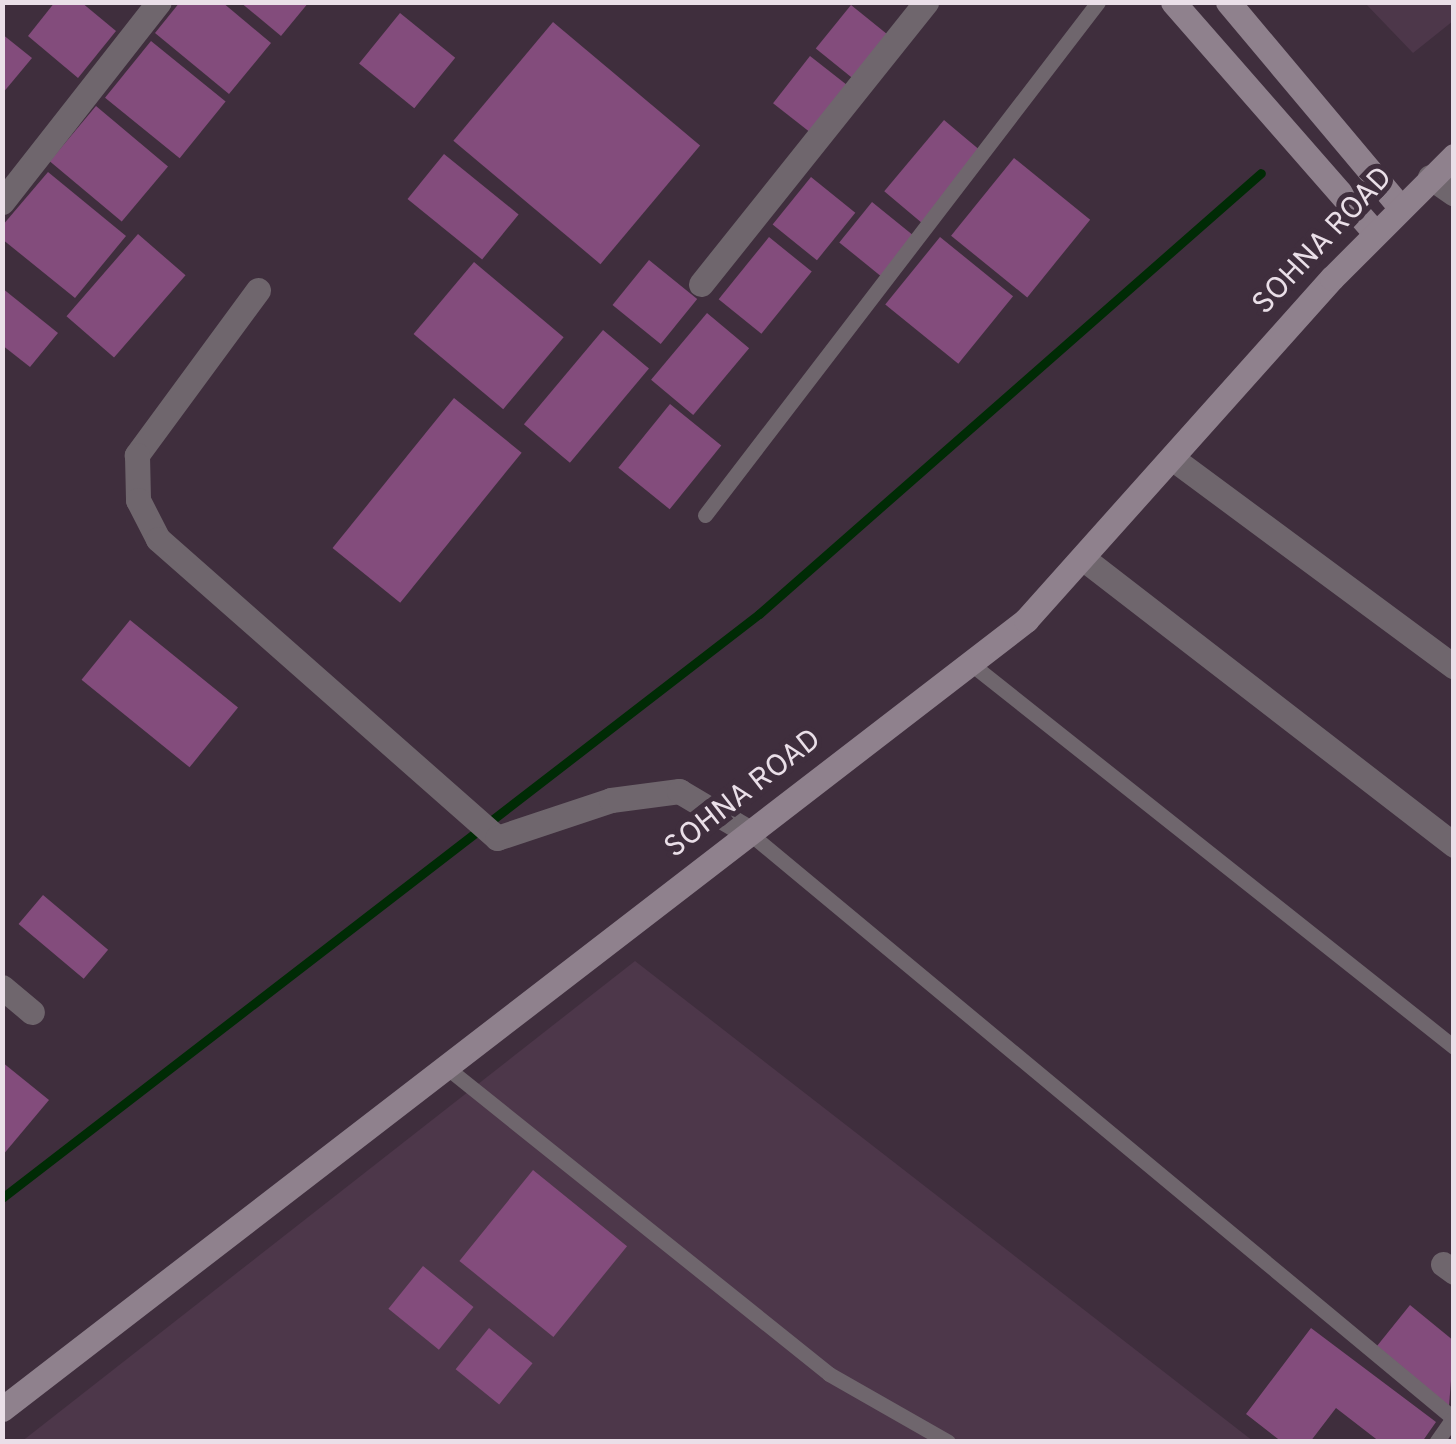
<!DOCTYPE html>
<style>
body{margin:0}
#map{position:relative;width:1456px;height:1444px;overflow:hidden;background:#3f2e3d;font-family:Overpass,sans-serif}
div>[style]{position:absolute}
.built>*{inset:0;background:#4d374a}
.stream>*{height:9px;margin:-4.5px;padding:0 4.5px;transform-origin:4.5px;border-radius:4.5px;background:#002b05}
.building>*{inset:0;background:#834c7c;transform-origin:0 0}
.lane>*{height:15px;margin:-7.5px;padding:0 7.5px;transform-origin:7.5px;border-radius:7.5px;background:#6f666d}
.street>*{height:25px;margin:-12.5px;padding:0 12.5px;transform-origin:12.5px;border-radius:12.5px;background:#6f666d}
.secondary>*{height:25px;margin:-12.5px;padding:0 12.5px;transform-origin:12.5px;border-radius:12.5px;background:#8f818d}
span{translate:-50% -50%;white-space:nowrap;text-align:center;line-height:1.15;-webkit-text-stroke:10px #3f2e3d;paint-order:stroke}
.street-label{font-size:30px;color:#eadfe8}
.frame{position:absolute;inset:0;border:5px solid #eadfe8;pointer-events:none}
</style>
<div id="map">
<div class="built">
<i style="clip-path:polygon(1365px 3px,1453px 3px,1453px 21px,1413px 53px)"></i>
<i style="clip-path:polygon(635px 961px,1253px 1441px,21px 1442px)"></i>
</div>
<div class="stream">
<i style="left:2px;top:1198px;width:956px;rotate:-37.65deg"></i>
<i style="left:759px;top:614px;width:668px;rotate:-41.3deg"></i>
</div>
<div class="building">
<i style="clip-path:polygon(55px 2px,81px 2px,116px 31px,78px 78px,28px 36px)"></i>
<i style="clip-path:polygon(180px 2px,222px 2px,271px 43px,229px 94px,155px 33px)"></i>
<i style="clip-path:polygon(240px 2px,309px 2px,281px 36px)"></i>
<i style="left:851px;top:5px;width:49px;height:56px;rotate:39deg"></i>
<i style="left:400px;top:13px;width:71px;height:65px;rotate:39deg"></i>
<i style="left:553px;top:22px;width:192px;height:155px;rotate:40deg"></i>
<i style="clip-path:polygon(2px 34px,32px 58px,2px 94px)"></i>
<i style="left:151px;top:41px;width:96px;height:73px;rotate:39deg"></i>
<i style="left:810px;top:56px;width:53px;height:60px;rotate:38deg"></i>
<i style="left:96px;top:106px;width:94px;height:72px;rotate:40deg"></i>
<i style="left:944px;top:120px;width:52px;height:93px;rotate:40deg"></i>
<i style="left:444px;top:154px;width:96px;height:58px;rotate:39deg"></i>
<i style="left:1014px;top:158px;width:98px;height:100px;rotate:39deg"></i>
<i style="clip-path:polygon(48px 172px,126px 236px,75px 298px,2px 239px,2px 226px)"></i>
<i style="left:811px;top:177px;width:57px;height:61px;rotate:39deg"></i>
<i style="left:872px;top:202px;width:58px;height:52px;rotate:39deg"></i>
<i style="left:138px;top:234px;width:63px;height:109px;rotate:41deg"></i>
<i style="left:769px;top:237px;width:55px;height:80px;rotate:39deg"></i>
<i style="left:940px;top:237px;width:94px;height:87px;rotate:39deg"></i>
<i style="left:649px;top:260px;width:62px;height:58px;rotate:39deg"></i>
<i style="left:474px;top:262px;width:117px;height:94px;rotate:40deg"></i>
<i style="clip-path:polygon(2px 288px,58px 333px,30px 367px,2px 345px)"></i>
<i style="left:707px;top:313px;width:55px;height:87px;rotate:40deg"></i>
<i style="left:603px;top:330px;width:60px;height:123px;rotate:40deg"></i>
<i style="left:454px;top:398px;width:87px;height:193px;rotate:39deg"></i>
<i style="left:670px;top:404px;width:66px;height:82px;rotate:39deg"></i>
<i style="left:130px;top:620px;width:139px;height:77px;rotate:39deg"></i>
<i style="left:43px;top:895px;width:85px;height:38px;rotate:40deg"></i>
<i style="clip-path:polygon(2px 1062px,49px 1100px,2px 1156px)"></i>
<i style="left:533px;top:1170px;width:121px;height:117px;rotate:39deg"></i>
<i style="left:423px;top:1266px;width:65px;height:55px;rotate:39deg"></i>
<i style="clip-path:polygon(1410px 1305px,1454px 1341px,1449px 1406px,1377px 1346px)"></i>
<i style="left:489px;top:1328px;width:56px;height:53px;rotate:39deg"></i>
<i style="clip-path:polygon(1311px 1328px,1436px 1422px,1422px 1442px,1380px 1442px,1336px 1408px,1310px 1442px,1282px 1442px,1246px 1414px)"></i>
</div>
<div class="lane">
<i style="left:705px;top:515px;width:646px;rotate:-52.54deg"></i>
<i style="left:970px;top:663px;width:618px;rotate:38.43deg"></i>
<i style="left:748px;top:832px;width:917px;rotate:39.73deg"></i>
<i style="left:1453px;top:1418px;width:29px;rotate:125deg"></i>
<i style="left:446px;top:1067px;width:491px;rotate:38.7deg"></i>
<i style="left:829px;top:1374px;width:137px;rotate:29.7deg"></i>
</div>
<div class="street">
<i style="left:1430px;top:177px;width:29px;rotate:35deg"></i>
<i style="left:2px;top:202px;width:254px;rotate:-51.9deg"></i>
<i style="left:701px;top:284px;width:361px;rotate:-51.4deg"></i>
<i style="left:258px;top:290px;width:205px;rotate:126.3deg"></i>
<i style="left:137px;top:455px;width:45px;rotate:88.7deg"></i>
<i style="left:138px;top:500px;width:44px;rotate:62.9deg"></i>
<i style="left:158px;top:539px;width:452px;rotate:41.4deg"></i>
<i style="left:497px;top:838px;width:120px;rotate:-18.4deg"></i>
<i style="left:611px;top:800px;width:69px;rotate:-7.5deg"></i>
<i style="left:679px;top:791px;width:80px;rotate:30.7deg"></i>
<i style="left:1172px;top:458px;width:351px;rotate:36.5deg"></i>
<i style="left:1084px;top:559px;width:468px;rotate:37.7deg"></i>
<i style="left:2px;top:987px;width:39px;rotate:40deg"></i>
<i style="left:1443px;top:1264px;width:14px;rotate:36deg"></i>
</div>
<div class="secondary">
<i style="left:1173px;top:2px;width:307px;rotate:48.8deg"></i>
<i style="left:1228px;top:2px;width:268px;rotate:50deg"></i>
<i style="left:2px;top:1409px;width:1293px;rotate:-37.61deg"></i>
<i style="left:1026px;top:620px;width:459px;rotate:-48.2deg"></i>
<i style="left:1332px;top:278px;width:173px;rotate:-45deg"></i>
</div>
<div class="street-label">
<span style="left:1324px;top:242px;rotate:-47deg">SOHNA ROAD</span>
<span style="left:744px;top:795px;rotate:-38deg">SOHNA ROAD</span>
</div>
<div class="frame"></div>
</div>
